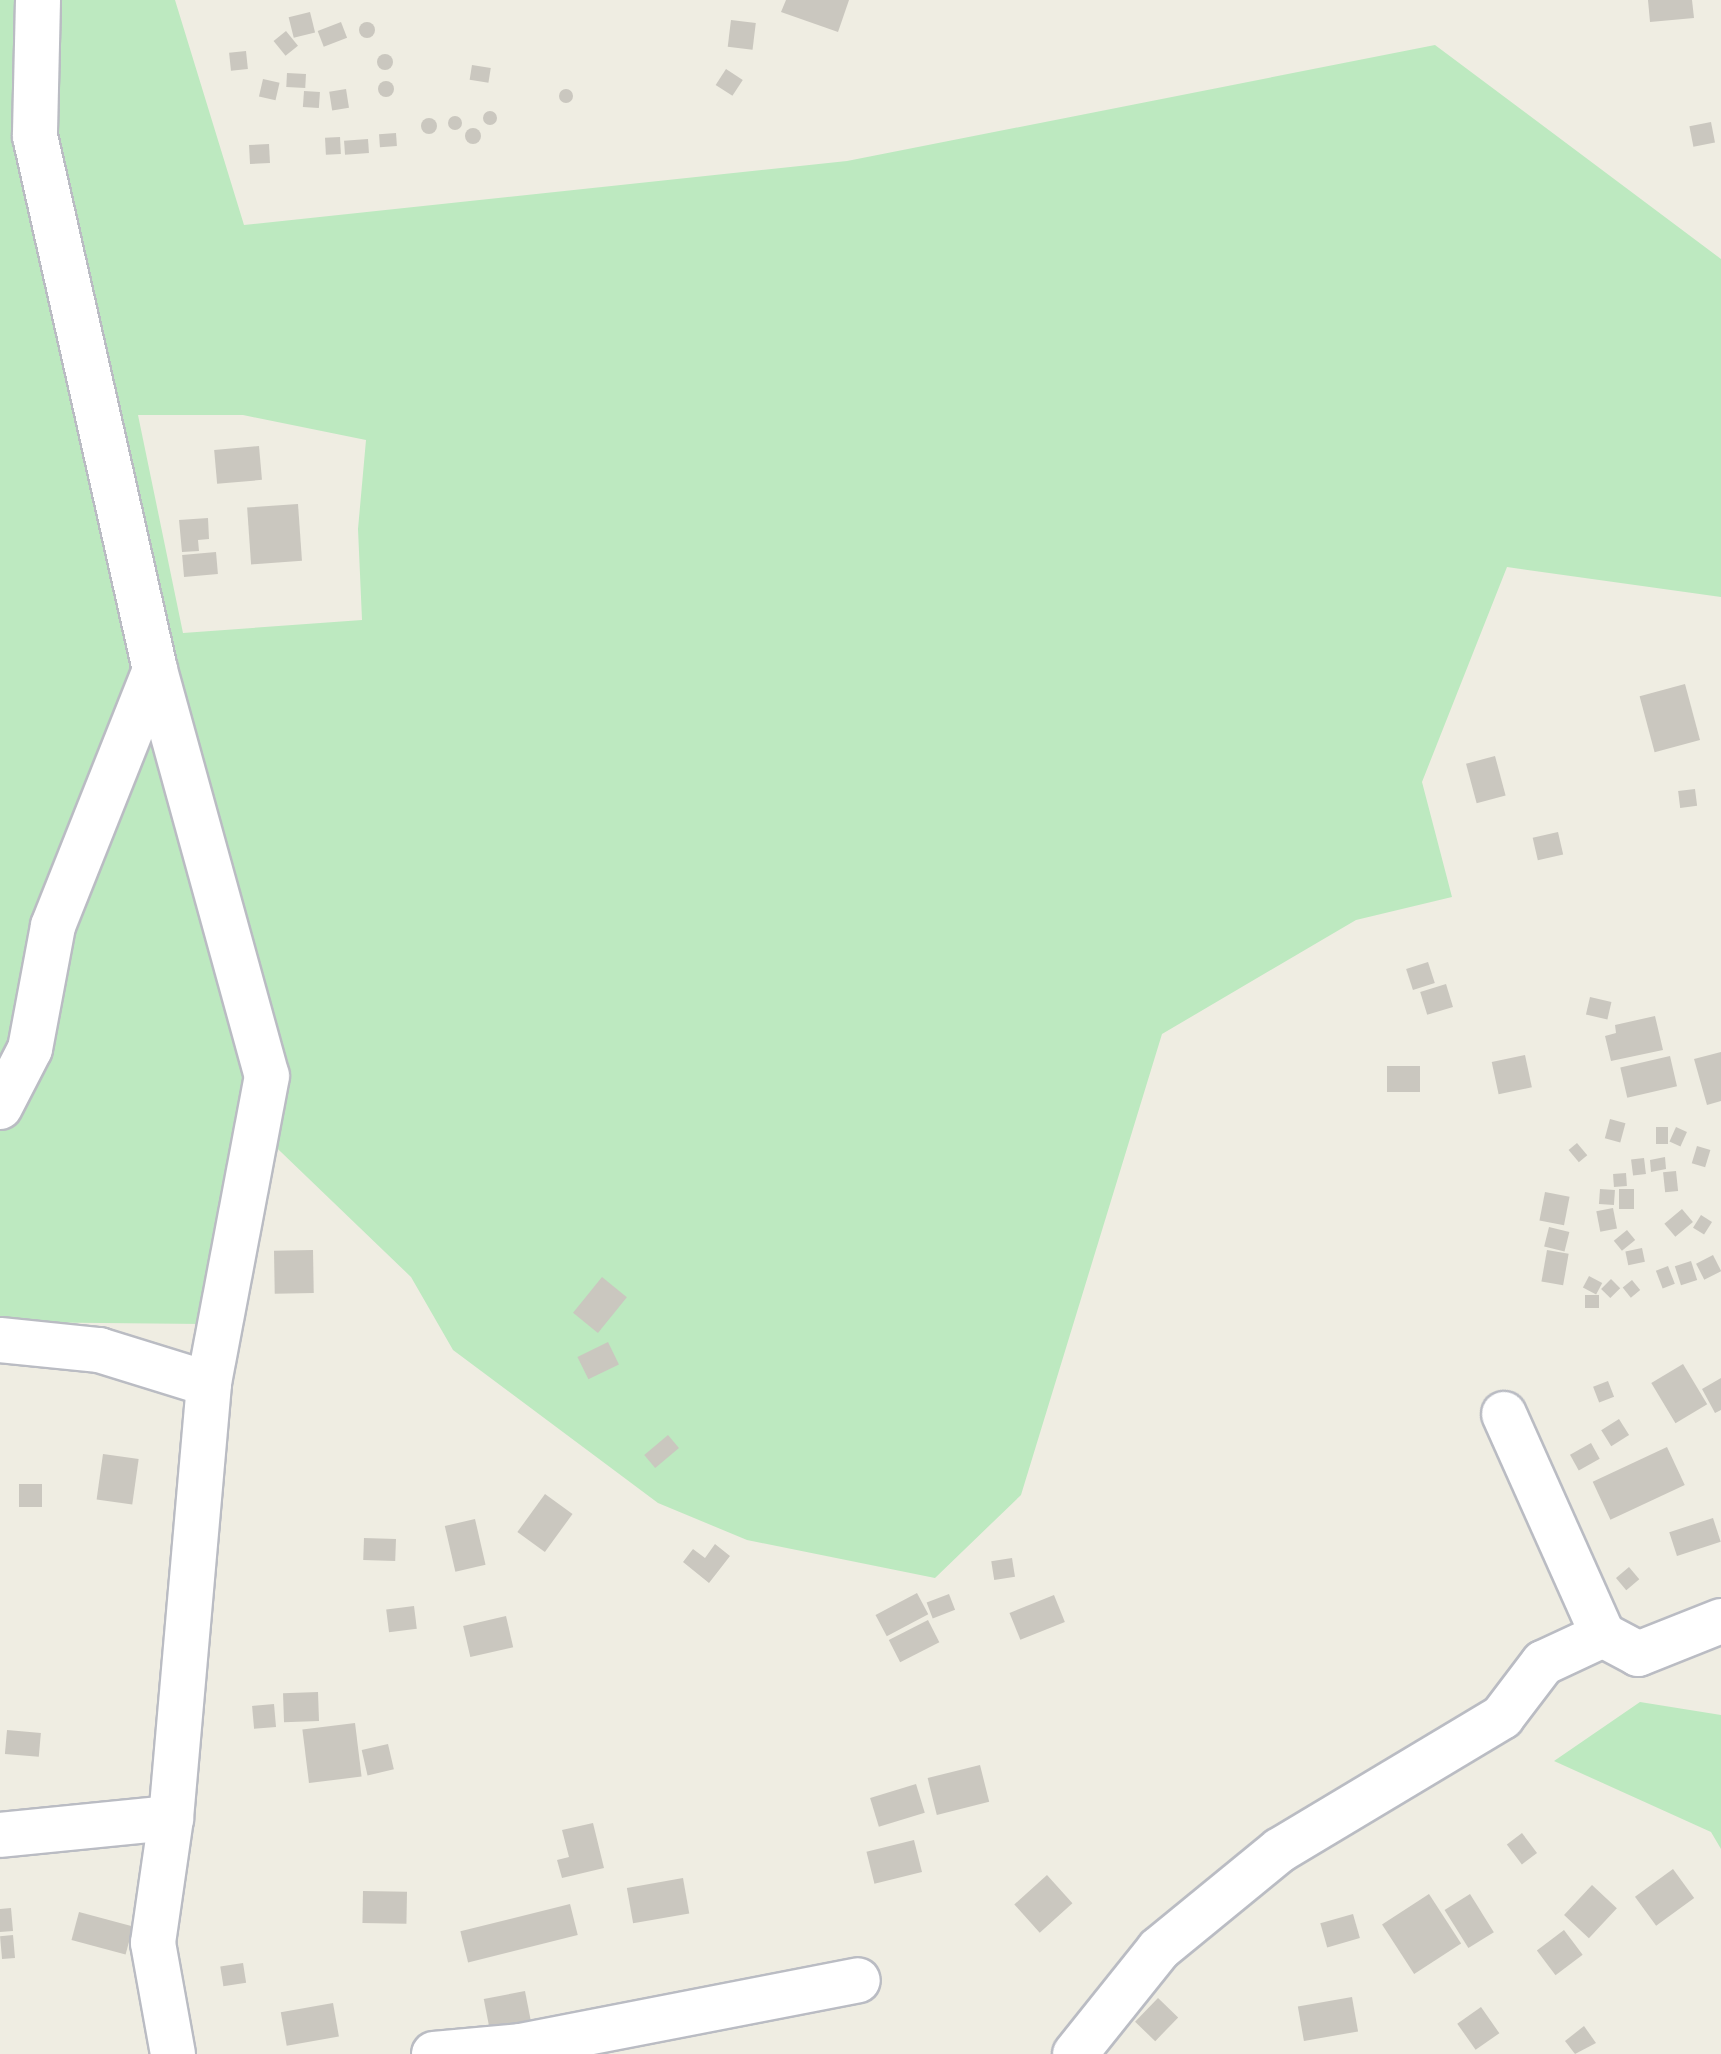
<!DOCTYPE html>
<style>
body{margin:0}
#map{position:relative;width:1721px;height:2054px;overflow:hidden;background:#efede2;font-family:Overpass,sans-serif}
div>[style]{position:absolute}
.green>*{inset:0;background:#bde9c0}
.building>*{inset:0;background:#cac7bf;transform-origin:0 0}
.round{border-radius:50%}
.roads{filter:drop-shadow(2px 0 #babcc3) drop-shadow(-2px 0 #babcc3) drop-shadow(0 2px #babcc3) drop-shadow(0 -2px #babcc3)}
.minor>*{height:44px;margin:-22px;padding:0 22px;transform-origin:22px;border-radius:22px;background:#fff}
span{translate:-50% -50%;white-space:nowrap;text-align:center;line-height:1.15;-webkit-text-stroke:6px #fff;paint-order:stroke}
</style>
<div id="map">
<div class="green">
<i style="clip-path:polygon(evenodd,0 0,175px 0,244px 225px,847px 161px,1435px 45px,1721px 259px,1721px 597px,1507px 567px,1422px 782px,1452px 897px,1356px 920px,1162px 1034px,1021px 1495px,935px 1578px,747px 1540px,658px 1503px,453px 1350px,411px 1277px,255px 1127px,204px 1324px,0 1322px,0 0,138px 415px,243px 415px,366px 440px,358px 529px,362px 620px,183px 633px,138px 415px)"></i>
<i style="clip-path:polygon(1640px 1702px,1721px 1715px,1721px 1849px,1711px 1832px,1554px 1761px)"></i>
</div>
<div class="building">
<i style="clip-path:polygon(786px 0,849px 0,838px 32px,781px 12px)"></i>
<i style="clip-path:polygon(1648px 0,1692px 0,1694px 18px,1650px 22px)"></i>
<i style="left:310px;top:12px;width:21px;height:22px;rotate:76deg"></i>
<i style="left:731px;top:20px;width:25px;height:27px;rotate:7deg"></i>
<i style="left:341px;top:22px;width:17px;height:25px;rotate:69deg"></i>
<i class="round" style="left:359px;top:22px;width:16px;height:16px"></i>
<i style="left:286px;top:31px;width:19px;height:16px;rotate:51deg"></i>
<i style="left:246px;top:51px;width:18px;height:17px;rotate:84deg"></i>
<i class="round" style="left:377px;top:54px;width:16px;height:16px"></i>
<i style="left:472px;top:65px;width:19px;height:15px;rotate:9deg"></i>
<i style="left:726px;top:69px;width:20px;height:19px;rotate:33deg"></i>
<i style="left:287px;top:73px;width:19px;height:14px;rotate:3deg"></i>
<i style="left:263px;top:79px;width:17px;height:18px;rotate:13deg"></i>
<i class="round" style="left:378px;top:81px;width:16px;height:16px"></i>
<i class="round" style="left:559px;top:89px;width:14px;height:14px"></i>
<i style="left:346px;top:89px;width:19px;height:17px;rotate:81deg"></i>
<i style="left:304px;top:91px;width:16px;height:16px;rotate:4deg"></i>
<i class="round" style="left:483px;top:111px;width:14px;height:14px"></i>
<i class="round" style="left:448px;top:116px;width:14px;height:14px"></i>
<i class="round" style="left:421px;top:118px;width:16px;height:16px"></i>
<i style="left:1711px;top:122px;width:21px;height:22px;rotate:79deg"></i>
<i class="round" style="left:465px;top:128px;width:16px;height:16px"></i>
<i style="left:396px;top:133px;width:13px;height:17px;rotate:86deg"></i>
<i style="left:340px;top:137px;width:17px;height:15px;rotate:87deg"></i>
<i style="left:368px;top:139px;width:14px;height:24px;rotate:86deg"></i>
<i style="left:269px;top:144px;width:19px;height:20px;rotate:87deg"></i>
<i style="left:259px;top:446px;width:34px;height:45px;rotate:85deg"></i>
<i style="left:298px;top:504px;width:57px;height:51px;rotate:86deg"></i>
<i style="clip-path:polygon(208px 518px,209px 539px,198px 540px,199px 551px,182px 552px,179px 520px)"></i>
<i style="left:216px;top:552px;width:22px;height:34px;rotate:85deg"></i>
<i style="left:1685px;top:684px;width:58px;height:47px;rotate:75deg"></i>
<i style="left:1495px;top:756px;width:41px;height:30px;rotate:75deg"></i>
<i style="left:1695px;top:789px;width:17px;height:17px;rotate:83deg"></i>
<i style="left:1558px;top:832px;width:23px;height:26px;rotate:77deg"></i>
<i style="left:1428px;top:962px;width:22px;height:23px;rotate:72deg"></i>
<i style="left:1446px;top:984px;width:24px;height:27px;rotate:73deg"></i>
<i style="left:1590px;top:997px;width:22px;height:18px;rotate:13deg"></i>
<i style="clip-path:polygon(1655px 1016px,1663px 1050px,1611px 1061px,1605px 1036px,1616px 1033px,1615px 1025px)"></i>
<i style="clip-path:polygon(1721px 1052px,1721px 1101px,1707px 1105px,1694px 1059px)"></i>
<i style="left:1525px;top:1055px;width:33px;height:34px;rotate:78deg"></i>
<i style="left:1670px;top:1056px;width:31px;height:51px;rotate:77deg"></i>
<i style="left:1387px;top:1066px;width:33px;height:26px"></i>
<i style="left:1610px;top:1119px;width:16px;height:20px;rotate:15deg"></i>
<i style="left:1656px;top:1127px;width:12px;height:17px"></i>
<i style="left:1676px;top:1127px;width:12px;height:16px;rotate:24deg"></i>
<i style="left:1577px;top:1143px;width:16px;height:11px;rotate:50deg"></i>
<i style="left:1697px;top:1146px;width:14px;height:18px;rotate:17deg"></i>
<i style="clip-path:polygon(1665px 1157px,1666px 1169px,1651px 1172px,1650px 1160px)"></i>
<i style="left:1644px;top:1158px;width:16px;height:13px;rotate:83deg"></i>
<i style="left:1676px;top:1171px;width:20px;height:13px;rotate:84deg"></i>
<i style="left:1626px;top:1173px;width:13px;height:13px;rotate:86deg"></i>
<i style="left:1600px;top:1189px;width:15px;height:15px;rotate:4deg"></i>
<i style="left:1619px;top:1189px;width:15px;height:20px"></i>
<i style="left:1545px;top:1192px;width:25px;height:29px;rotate:11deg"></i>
<i style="left:1613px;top:1208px;width:21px;height:17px;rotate:79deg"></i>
<i style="left:1682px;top:1209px;width:17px;height:23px;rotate:50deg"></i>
<i style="left:1701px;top:1215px;width:13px;height:15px;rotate:32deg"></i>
<i style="left:1549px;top:1227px;width:21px;height:20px;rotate:14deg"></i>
<i style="left:1627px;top:1230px;width:13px;height:17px;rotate:51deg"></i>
<i style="left:1642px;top:1248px;width:14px;height:17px;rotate:78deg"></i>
<i style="left:313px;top:1250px;width:43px;height:39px;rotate:89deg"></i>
<i style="left:1547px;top:1250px;width:22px;height:32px;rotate:10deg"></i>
<i style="left:1713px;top:1255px;width:18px;height:19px;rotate:63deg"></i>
<i style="left:1691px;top:1261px;width:20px;height:17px;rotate:72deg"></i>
<i style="left:1668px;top:1266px;width:19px;height:13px;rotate:69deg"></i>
<i style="left:1589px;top:1276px;width:15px;height:13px;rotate:28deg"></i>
<i style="left:602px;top:1277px;width:32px;height:46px;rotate:39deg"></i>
<i style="left:1611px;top:1279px;width:13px;height:14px;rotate:45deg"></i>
<i style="left:1632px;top:1280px;width:13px;height:12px;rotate:51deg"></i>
<i style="left:1585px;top:1295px;width:14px;height:13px"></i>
<i style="left:608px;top:1342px;width:25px;height:34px;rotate:64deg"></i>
<i style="left:1683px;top:1364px;width:47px;height:37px;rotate:59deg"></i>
<i style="clip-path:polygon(1721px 1378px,1721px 1410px,1715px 1413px,1702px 1389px)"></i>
<i style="left:1608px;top:1381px;width:17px;height:16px;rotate:69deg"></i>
<i style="left:1619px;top:1419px;width:19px;height:21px;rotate:58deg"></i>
<i style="left:668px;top:1435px;width:17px;height:31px;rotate:50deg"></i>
<i style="left:1591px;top:1443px;width:18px;height:24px;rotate:61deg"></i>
<i style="left:1667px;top:1447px;width:42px;height:82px;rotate:65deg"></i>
<i style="left:103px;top:1454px;width:36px;height:46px;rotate:8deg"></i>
<i style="left:19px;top:1484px;width:23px;height:23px"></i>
<i style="left:545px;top:1494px;width:34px;height:47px;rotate:36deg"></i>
<i style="left:1713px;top:1518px;width:25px;height:46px;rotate:72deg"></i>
<i style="left:475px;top:1519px;width:47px;height:31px;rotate:77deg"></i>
<i style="left:364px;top:1538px;width:32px;height:22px;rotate:2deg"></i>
<i style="clip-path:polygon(715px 1544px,730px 1556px,709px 1583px,683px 1562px,693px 1549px,705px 1558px)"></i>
<i style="left:1012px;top:1558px;width:19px;height:21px;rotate:81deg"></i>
<i style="left:1629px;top:1567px;width:16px;height:17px;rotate:50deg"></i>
<i style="left:917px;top:1593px;width:24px;height:47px;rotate:62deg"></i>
<i style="left:949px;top:1594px;width:17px;height:24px;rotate:69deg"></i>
<i style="left:1054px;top:1595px;width:29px;height:48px;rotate:68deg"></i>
<i style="left:414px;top:1606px;width:23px;height:28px;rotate:83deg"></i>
<i style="left:506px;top:1616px;width:32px;height:44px;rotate:77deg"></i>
<i style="left:928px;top:1620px;width:25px;height:44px;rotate:63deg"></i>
<i style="left:318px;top:1692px;width:29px;height:35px;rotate:88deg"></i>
<i style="left:274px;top:1704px;width:23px;height:22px;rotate:85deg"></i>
<i style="left:355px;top:1723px;width:54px;height:53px;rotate:83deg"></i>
<i style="left:7px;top:1730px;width:34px;height:24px;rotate:5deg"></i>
<i style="left:388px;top:1744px;width:26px;height:27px;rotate:77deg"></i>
<i style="left:980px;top:1765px;width:38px;height:54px;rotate:76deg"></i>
<i style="left:916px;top:1784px;width:30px;height:48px;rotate:73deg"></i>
<i style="clip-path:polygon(593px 1823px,604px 1868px,562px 1878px,557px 1860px,569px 1857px,562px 1830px)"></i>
<i style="left:1522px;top:1833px;width:25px;height:19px;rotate:53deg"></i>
<i style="left:914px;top:1840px;width:33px;height:49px;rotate:76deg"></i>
<i style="left:1673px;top:1869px;width:36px;height:47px;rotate:54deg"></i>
<i style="left:1047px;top:1875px;width:38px;height:44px;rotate:48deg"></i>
<i style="left:683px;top:1878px;width:36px;height:57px;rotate:80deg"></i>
<i style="left:1592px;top:1885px;width:34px;height:41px;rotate:43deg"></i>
<i style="left:363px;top:1891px;width:44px;height:32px;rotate:1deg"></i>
<i style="left:1429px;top:1894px;width:59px;height:56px;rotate:57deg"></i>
<i style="left:1470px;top:1894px;width:45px;height:30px;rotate:58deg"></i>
<i style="left:570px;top:1904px;width:32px;height:113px;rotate:76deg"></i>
<i style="clip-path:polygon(11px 1908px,13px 1931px,0 1932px,0 1909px)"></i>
<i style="left:79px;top:1912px;width:56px;height:29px;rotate:15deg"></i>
<i style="left:1353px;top:1914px;width:25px;height:34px;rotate:74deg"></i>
<i style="left:1564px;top:1930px;width:31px;height:34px;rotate:53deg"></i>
<i style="left:13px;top:1935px;width:23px;height:13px;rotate:85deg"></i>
<i style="left:243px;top:1963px;width:20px;height:23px;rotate:81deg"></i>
<i style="left:525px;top:1991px;width:36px;height:42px;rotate:79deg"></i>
<i style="left:1352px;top:1997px;width:35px;height:55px;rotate:80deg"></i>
<i style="left:1158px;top:1998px;width:28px;height:33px;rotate:44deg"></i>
<i style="left:333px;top:2003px;width:34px;height:53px;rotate:80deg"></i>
<i style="left:1481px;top:2007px;width:32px;height:29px;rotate:55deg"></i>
<i style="clip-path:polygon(1584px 2026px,1596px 2043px,1575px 2054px,1565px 2041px)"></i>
</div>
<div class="roads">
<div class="minor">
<i style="left:38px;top:0;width:136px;rotate:91.3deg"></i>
<i style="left:35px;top:136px;width:547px;rotate:77.33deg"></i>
<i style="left:155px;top:670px;width:421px;rotate:74.6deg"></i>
<i style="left:267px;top:1076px;width:313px;rotate:100.7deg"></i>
<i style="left:209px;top:1384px;width:436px;rotate:95deg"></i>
<i style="left:171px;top:1818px;width:126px;rotate:98.2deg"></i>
<i style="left:153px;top:1943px;width:113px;rotate:79.8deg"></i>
<i style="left:0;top:1107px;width:65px;rotate:-62.7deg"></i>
<i style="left:30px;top:1049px;width:125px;rotate:-79.4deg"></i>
<i style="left:53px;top:926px;width:276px;rotate:-68.3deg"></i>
<i style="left:0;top:1340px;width:100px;rotate:5.8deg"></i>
<i style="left:99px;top:1350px;width:115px;rotate:17.2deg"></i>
<i style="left:1504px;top:1414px;width:242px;rotate:65.9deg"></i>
<i style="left:0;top:1835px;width:172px;rotate:-5.7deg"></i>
<i style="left:434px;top:2054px;width:86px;rotate:-5.3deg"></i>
<i style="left:520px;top:2046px;width:344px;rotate:-11deg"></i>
<i style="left:1075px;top:2054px;width:134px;rotate:-51.3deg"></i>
<i style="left:1159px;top:1949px;width:156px;rotate:-39.3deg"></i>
<i style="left:1280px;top:1850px;width:259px;rotate:-30.9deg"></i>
<i style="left:1502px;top:1717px;width:68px;rotate:-52.8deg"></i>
<i style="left:1543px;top:1663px;width:66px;rotate:-25deg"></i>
<i style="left:1603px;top:1635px;width:40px;rotate:28deg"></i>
<i style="left:1638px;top:1654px;width:89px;rotate:-21.7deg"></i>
</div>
</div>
</div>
